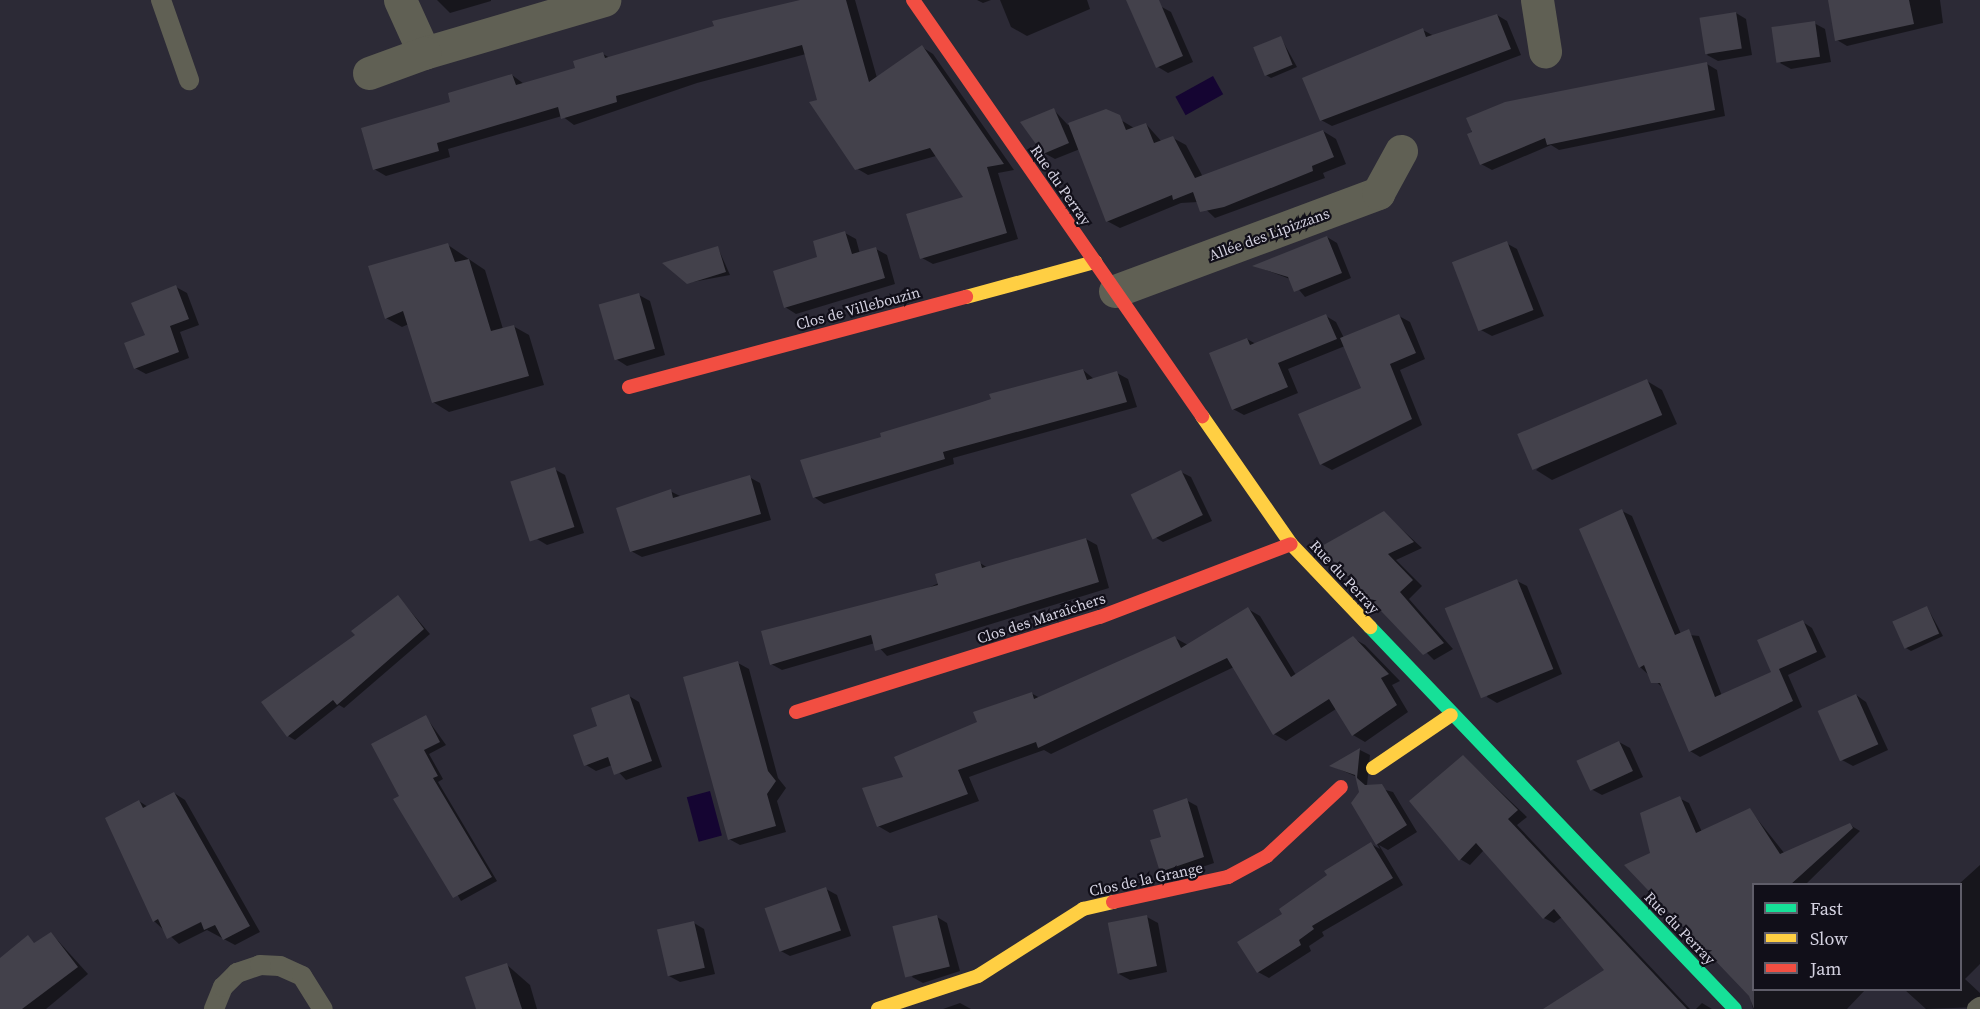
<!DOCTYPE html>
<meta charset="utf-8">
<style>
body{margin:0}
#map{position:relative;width:1980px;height:1009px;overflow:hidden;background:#2c2a36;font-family:"Source Serif 4",serif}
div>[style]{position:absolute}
.water>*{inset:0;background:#150532;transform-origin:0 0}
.shadow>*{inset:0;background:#0007}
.building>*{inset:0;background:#43414b;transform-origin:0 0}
.lane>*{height:20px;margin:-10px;padding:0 10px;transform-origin:10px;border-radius:10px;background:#606054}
.street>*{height:33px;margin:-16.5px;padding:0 16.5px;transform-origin:16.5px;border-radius:16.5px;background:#606054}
.fast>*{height:14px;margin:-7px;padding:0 7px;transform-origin:7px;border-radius:7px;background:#16e098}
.slow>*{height:14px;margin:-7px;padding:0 7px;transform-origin:7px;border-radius:7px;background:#ffcf43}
.jam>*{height:14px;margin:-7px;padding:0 7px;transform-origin:7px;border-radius:7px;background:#f24e42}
span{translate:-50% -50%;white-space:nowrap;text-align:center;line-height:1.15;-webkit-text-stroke:4.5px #110f19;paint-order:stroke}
.street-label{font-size:15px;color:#d4d2e1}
.legend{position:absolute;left:1752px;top:883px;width:210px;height:108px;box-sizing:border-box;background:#110f19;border:2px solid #5f5d69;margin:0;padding:8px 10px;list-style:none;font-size:18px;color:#d4d2e1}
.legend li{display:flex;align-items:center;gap:12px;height:30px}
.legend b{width:30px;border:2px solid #5f5d69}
</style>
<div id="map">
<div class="water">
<i style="left:1213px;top:76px;width:21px;height:43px;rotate:61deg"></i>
<i style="left:710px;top:791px;width:46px;height:24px;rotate:75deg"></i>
</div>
<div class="shadow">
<i style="clip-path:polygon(437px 0,491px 0,491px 1px,450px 13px)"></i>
<i style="clip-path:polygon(803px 0,855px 0,877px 78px,922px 47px,933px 54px,1014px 170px,998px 173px,1018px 239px,933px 264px,922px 258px,965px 197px,936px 156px,868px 175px,856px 168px,819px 101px,806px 54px,697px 83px,574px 125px,562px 116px,448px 149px,450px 157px,386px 176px,374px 169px,452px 103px,512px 75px,524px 84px,577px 69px,603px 54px,610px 58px)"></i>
<i style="clip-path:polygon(977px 0,991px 0,983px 3px)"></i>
<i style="clip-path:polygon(1000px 0,1087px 0,1090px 9px,1027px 36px,1011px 27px)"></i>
<i style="clip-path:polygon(1830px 0,1940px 0,1943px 23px,1847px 46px,1837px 40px)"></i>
<i style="clip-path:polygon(1160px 6px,1171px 12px,1193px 62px,1168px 73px,1158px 67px)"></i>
<i style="clip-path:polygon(1736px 13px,1746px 19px,1752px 55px,1718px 61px,1707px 55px)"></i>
<i style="clip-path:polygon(1497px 15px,1507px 21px,1521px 55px,1332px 126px,1321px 120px,1423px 30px,1434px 36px)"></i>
<i style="clip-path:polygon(1814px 23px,1825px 29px,1831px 62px,1791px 69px,1780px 63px)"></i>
<i style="clip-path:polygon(1281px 38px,1297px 67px,1271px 78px,1266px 75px)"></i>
<i style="clip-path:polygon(1707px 64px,1717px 70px,1725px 116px,1559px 150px,1551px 145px,1492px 170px,1481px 164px,1468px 119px)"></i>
<i style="clip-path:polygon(1053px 109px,1068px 125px,1106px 111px,1134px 128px,1146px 124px,1162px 142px,1173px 138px,1186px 145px,1203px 177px,1323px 131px,1336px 139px,1346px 164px,1323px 173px,1325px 178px,1215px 218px,1198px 202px,1181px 203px,1120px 228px,1107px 221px,1080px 149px,1055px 159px,1044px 153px)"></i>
<i style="clip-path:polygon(845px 233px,856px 239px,860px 254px,876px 249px,887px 255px,895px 284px,796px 314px,785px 307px)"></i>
<i style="clip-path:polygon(1327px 237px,1337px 243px,1351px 278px,1305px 297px,1290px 279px,1255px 266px)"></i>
<i style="clip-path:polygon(1506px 243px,1517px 249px,1544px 316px,1492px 336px,1481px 330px)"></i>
<i style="clip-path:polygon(448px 245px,485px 270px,503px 329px,513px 326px,529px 335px,544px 385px,449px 412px,433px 402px,409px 324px,402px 327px,386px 318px)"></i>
<i style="clip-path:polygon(718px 248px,730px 275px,687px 283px)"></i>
<i style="clip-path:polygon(176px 287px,187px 293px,199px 325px,180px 332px,189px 358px,146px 374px,135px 368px)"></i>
<i style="clip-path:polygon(639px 295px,650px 301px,665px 355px,627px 366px,616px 359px)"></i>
<i style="clip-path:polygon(1326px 316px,1336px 322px,1344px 338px,1399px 316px,1410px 322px,1425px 359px,1400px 370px,1422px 425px,1332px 470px,1321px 464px,1363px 388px,1345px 346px,1288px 369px,1298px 393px,1244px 415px,1233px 409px,1247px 339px,1256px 344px)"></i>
<i style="clip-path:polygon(1083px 370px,1094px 379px,1117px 373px,1128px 379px,1137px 407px,953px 458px,954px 464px,824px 504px,814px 497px,883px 438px)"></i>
<i style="clip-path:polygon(1647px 381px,1662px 390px,1677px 424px,1552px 480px,1536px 470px)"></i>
<i style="clip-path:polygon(554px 469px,565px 475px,584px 533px,547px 545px,537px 539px)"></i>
<i style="clip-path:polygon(1181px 472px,1191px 477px,1212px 521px,1163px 542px,1153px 536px)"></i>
<i style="clip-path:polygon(749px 477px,760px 483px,771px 520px,642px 557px,631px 551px,670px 491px,682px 497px)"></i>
<i style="clip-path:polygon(1622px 511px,1632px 516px,1681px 634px,1699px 636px,1722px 696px,1773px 673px,1803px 622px,1812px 628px,1826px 657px,1788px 675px,1802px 707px,1700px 757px,1690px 751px,1663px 688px,1640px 667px)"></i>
<i style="clip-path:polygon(1384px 513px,1422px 548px,1396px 560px,1422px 586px,1409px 599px,1453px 649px,1434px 660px,1322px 548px)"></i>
<i style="clip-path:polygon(1086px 539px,1097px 545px,1109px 588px,887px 656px,875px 643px,782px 670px,771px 664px,980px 563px,988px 568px)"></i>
<i style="clip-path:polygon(1517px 581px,1527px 586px,1562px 674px,1497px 703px,1487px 697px)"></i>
<i style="clip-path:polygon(398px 597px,430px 634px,344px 708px,339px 705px,295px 740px,288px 736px,357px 636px)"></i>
<i style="clip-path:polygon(1927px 607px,1943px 636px,1911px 651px,1906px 648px)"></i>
<i style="clip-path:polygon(1248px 609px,1260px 616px,1296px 675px,1353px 638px,1365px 645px,1400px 681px,1392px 685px,1408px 712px,1365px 742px,1353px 735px,1336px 709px,1286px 741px,1274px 734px,1234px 667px,1051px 754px,1044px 750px,969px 777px,979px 801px,890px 833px,878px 826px,905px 778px,979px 723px,1031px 693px,1040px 698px,1175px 638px,1188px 645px)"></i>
<i style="clip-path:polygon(738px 663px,749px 669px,778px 778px,786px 788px,777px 801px,786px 832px,740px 845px,729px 839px)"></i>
<i style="clip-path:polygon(1856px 695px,1866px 702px,1888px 750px,1853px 766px,1842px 760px)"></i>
<i style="clip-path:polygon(629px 696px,639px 702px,662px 767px,626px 780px,612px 765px,596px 771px,586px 765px,599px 727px)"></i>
<i style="clip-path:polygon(426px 717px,446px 745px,429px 754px,443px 779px,438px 782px,497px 881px,461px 901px,401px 796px)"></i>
<i style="clip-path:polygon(1619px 742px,1630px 748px,1643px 777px,1602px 795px,1591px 789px)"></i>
<i style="clip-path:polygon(1360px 750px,1370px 755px,1367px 785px,1393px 792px,1417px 832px,1388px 850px,1379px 845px,1403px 885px,1322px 932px,1324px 936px,1309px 946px,1311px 951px,1269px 978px,1258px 972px,1284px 914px,1371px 844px,1380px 849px,1353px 803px,1361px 792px,1357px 777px,1332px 766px)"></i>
<i style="clip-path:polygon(1464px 757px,1527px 817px,1517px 825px,1690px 1009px,1563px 1009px,1606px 971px,1562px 917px,1554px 923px,1544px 918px,1484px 850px,1470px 865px,1460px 859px)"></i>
<i style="clip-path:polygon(174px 793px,185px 800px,260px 932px,235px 945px,207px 930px,179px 944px,154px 921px,139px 801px,148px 807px)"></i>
<i style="clip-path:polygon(1679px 798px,1689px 803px,1702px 832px,1750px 810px,1785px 854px,1850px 825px,1860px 831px,1806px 884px,1754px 884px,1754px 990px,1865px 990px,1847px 1009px,1753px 1009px,1750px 996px,1652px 854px)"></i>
<i style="clip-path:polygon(1186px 800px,1197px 806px,1214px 863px,1172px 877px,1162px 871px,1163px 838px)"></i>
<i style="clip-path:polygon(1980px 865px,1980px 964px,1965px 979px,1980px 993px,1980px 1007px,1926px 1009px,1905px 990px,1960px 990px,1959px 884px)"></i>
<i style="clip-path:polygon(826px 889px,837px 895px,851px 936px,790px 956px,779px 950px)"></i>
<i style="clip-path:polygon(937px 917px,947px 923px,960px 971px,923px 983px,912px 977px)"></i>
<i style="clip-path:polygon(1147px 917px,1158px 923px,1167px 972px,1130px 980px,1119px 974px)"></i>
<i style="clip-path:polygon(694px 923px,704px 929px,715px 974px,680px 982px,669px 976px)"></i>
<i style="clip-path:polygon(51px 933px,88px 974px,46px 1009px,0 1009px,0 965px)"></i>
<i style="clip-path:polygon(507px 965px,530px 985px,537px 1009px,478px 1009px)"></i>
<i style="clip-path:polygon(960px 1003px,971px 1009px,943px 1009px)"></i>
<i style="clip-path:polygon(1702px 1003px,1712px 1009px,1696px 1009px)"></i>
</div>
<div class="building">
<i style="clip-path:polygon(800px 0,846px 0,869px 82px,922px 45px,1004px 164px,987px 167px,1007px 233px,920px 259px,906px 214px,963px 197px,930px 148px,855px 170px,809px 102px,817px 100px,802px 45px,616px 96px,617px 102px,561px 119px,558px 107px,437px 143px,439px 151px,373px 170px,361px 128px,450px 102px,448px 93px,512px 74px,516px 85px,575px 68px,573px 61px,603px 52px,605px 58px,714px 26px,712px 21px)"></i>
<i style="clip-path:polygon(1126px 0,1159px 0,1183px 56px,1156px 68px)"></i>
<i style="clip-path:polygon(1828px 0,1909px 0,1914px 24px,1835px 41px)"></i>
<i style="left:1736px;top:12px;width:37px;height:37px;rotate:81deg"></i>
<i style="clip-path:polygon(1497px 14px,1511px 49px,1320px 121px,1302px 78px,1423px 28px,1426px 37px)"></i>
<i style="left:1815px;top:21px;width:36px;height:44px;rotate:82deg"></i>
<i style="left:1281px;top:36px;width:31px;height:30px;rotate:68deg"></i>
<i style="clip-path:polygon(1707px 62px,1715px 110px,1547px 145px,1545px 138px,1480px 165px,1467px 134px,1472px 132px,1466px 118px,1505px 102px)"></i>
<i style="clip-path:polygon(1054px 108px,1069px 143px,1043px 154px,1020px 122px)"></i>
<i style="clip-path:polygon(1106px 109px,1120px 115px,1126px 130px,1146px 123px,1154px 143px,1173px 136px,1195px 178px,1323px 130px,1334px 157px,1312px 166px,1313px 171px,1224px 207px,1200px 212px,1193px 192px,1173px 200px,1172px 195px,1106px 222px,1068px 123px)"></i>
<i style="clip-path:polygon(845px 231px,852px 254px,876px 247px,885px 278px,784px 308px,773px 271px,817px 257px,813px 241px)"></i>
<i style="clip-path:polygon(1327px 236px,1342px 273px,1294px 292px,1288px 277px,1252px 266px)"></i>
<i style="left:1507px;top:241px;width:74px;height:59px;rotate:69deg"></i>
<i style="clip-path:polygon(448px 243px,455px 262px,469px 259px,491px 331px,514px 325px,529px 376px,432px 403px,403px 311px,385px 319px,368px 266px)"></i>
<i style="clip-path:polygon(718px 246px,726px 272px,687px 284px,662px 263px)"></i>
<i style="clip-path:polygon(176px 285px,189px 319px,170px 326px,179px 352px,134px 369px,124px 343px,145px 335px,131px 303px)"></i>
<i style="left:639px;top:293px;width:58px;height:42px;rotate:74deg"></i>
<i style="clip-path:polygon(1326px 314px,1337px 339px,1278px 363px,1288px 387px,1232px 410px,1209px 353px,1247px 338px,1250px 345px)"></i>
<i style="clip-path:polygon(1399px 314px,1416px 353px,1390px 364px,1412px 419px,1320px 465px,1298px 414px,1361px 388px,1340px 338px)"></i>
<i style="clip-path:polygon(1083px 369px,1087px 380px,1117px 371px,1127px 402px,943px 452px,945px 459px,813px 498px,800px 460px,881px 437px,880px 433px,976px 404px,991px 399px,989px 394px)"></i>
<i style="left:1647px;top:379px;width:39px;height:141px;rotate:67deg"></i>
<i style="left:555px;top:467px;width:63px;height:47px;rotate:72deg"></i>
<i style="left:1181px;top:470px;width:50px;height:56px;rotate:64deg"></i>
<i style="clip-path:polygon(750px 475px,761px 514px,630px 552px,616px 508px,671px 489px,673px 498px)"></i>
<i style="clip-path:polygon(1622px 509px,1675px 635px,1689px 629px,1715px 697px,1771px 672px,1757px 640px,1803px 620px,1817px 652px,1779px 669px,1793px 701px,1689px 752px,1660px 683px,1651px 683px,1644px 665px,1639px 668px,1579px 529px)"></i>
<i style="clip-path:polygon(1384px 511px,1414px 542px,1388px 554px,1413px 580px,1400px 592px,1444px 643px,1423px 655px,1320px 547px)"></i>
<i style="clip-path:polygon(1086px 538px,1099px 582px,875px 651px,871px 635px,770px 665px,761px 631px,938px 585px,935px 574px,980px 561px,982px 568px)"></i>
<i style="left:1517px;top:579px;width:97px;height:78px;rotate:68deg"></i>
<i style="clip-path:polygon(398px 595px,424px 629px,337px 705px,333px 700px,287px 737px,261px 702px,355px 635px,351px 631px)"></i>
<i style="left:1927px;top:606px;width:30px;height:38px;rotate:66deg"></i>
<i style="clip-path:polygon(1248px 607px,1291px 677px,1353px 636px,1389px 674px,1381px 678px,1397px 705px,1352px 736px,1329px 699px,1273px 735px,1227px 658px,1038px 748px,1036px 742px,958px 770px,968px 794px,877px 827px,862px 788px,903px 777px,894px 757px,977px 722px,973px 712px,1032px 692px,1034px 699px,1175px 636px,1181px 648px)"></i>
<i style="clip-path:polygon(738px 661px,768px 771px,776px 781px,767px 794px,776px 826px,728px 840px,683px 677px)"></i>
<i style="clip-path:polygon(629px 694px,652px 761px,614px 775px,608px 757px,584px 766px,573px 735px,597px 726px,591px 708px)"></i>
<i style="left:1856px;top:694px;width:55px;height:42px;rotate:66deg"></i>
<i style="clip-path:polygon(426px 715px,440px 742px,424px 750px,438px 776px,433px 778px,492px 877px,453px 898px,393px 799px,399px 796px,371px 744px)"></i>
<i style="left:1619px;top:741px;width:33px;height:47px;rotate:65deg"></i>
<i style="clip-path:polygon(1360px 748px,1357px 778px,1365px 785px,1382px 784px,1407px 825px,1376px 845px,1351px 803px,1359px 792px,1355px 775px,1329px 766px)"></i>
<i style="clip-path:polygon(1463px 755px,1518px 810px,1508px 819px,1687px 1009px,1543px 1009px,1604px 970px,1554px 909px,1543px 919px,1476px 843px,1459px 861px,1409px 801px)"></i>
<i style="clip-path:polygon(174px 792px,250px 926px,223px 940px,215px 925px,204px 930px,201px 922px,167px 939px,158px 919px,153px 922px,105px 818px,139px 800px,143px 808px)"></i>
<i style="clip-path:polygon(1680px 796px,1696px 833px,1750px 808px,1780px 854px,1850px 823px,1853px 828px,1790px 885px,1754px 885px,1754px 1009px,1749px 996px,1624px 865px,1650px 853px,1640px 813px)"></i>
<i style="clip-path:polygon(1187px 798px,1204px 857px,1160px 872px,1150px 840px,1161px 837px,1153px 810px)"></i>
<i style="clip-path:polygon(1371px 842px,1393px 878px,1312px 926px,1314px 929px,1299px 940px,1301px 945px,1257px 973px,1237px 942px,1282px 914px,1279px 909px,1327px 875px,1324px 871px)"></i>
<i style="left:826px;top:887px;width:46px;height:65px;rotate:71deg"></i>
<i style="left:937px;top:915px;width:53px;height:46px;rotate:76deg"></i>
<i style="left:1147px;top:915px;width:52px;height:40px;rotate:79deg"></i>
<i style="left:694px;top:921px;width:48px;height:38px;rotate:77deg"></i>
<i style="clip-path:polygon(51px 932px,78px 967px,22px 1009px,0 1009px,0 958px,28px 935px,34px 943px)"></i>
<i style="clip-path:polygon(507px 963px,522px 1009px,476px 1009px,465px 977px)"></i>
</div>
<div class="lane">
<i style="left:161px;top:0;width:85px;rotate:70.7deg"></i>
<i style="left:214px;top:1009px;width:24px;rotate:-68deg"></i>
<i style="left:223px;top:987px;width:20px;rotate:-45deg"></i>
<i style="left:237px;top:973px;width:24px;rotate:-19deg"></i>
<i style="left:260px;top:965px;width:20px;rotate:3deg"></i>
<i style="left:280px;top:966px;width:24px;rotate:24deg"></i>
<i style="left:302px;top:976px;width:39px;rotate:58deg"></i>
<i style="left:1977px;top:1009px;width:4px;rotate:-34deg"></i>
</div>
<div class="street">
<i style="left:400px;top:0;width:58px;rotate:65.6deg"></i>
<i style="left:424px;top:53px;width:188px;rotate:-16.4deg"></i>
<i style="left:1537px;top:0;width:52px;rotate:81.1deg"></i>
<i style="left:369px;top:73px;width:59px;rotate:-20deg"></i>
<i style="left:1115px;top:291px;width:281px;rotate:-20.4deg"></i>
<i style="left:1378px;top:193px;width:48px;rotate:-61.3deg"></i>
</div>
<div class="fast">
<i style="left:1370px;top:627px;width:528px;rotate:46.3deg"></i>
</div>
<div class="slow">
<i style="left:966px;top:297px;width:134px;rotate:-15.2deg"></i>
<i style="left:1202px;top:416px;width:156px;rotate:55.2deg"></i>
<i style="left:1291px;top:544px;width:115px;rotate:46.4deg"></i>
<i style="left:1373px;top:768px;width:94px;rotate:-34.2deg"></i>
<i style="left:878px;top:1009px;width:105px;rotate:-18.3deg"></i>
<i style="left:978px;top:976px;width:125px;rotate:-32.5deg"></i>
<i style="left:1083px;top:909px;width:31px;rotate:-13deg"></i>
</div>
<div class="jam">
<i style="left:913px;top:0;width:507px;rotate:55.21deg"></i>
<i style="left:629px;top:387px;width:349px;rotate:-15deg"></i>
<i style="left:796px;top:712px;width:318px;rotate:-17.4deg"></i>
<i style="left:1100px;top:617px;width:204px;rotate:-20.9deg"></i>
<i style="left:1113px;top:902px;width:118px;rotate:-12.3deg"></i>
<i style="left:1228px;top:877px;width:44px;rotate:-28.3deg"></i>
<i style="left:1267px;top:856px;width:101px;rotate:-43deg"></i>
</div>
<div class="street-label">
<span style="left:1061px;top:185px;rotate:55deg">Rue du Perray</span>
<span style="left:1269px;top:234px;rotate:-20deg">Allée des Lipizzans</span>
<span style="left:858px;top:308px;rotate:-15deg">Clos de Villebouzin</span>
<span style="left:1345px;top:577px;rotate:47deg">Rue du Perray</span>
<span style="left:1041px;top:618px;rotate:-18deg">Clos des Maraîchers</span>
<span style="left:1146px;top:879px;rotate:-12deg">Clos de la Grange</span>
<span style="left:1680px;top:928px;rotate:46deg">Rue du Perray</span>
</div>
<ul class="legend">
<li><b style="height:8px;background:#16e098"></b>Fast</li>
<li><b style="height:8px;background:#ffcf43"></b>Slow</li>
<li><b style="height:8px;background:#f24e42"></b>Jam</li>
</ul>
</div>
